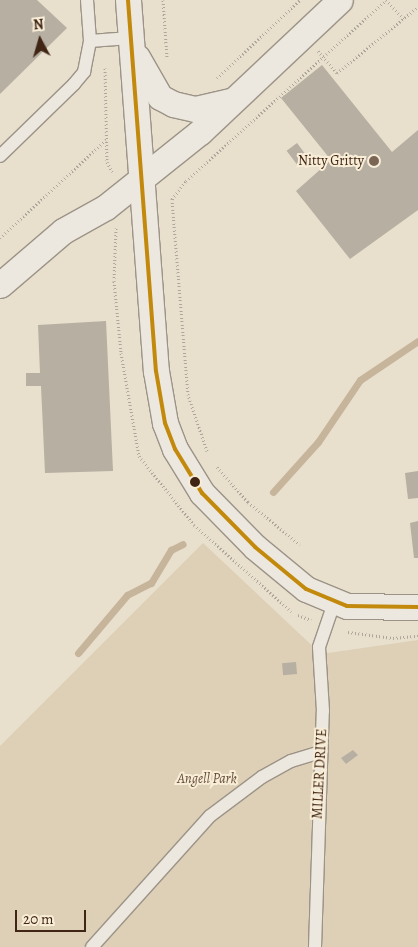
<!DOCTYPE html>
<style>
body{margin:0}
#map{position:relative;width:418px;height:947px;overflow:hidden;background:#e8dfcd;font-family:Alegreya,serif}
div>[style]{position:absolute}
.green>*{inset:0;background:#ded0b6}
.stream>*{height:7px;margin:-3.5px;padding:0 3.5px;transform-origin:3.5px;border-radius:3.5px;background:#c6b49b}
.building>*{inset:0;background:#b6afa2;transform-origin:0 0}
.path>*{height:3px;margin-top:-1.5px;transform-origin:0;background:repeating-linear-gradient(90deg,#aca69d 0 1px,transparent 0 3.5px)}
.roads{filter:drop-shadow(1px 0 #9c9387) drop-shadow(-1px 0 #9c9387) drop-shadow(0 1px #9c9387) drop-shadow(0 -1px #9c9387)}
.lane>*{height:12px;margin:-6px;padding:0 6px;transform-origin:6px;border-radius:6px;background:#ece8df}
.street>*{height:25px;margin:-12.5px;padding:0 12.5px;transform-origin:12.5px;border-radius:12.5px;background:#ece8df}
.bus-1>*{height:4px;margin:-2px;padding:0 2px;transform-origin:2px;border-radius:2px;background:#c2890c}
.dots>*{width:14px;height:14px;translate:-50% -50%;box-sizing:border-box;border:2px solid #f8edd7;border-radius:50%}
span{translate:-50% -50%;white-space:nowrap;text-align:center;line-height:1.15;-webkit-text-stroke:4px #f8edd7;paint-order:stroke}
.poi-label{font-size:14px;color:#402514}
.right{translate:-100% -50%;text-align:right}
.street-label{font-size:14px;color:#402514}
.park-label{font-size:14px;color:#654c38;font-style:italic}
.north{position:absolute;left:15px;top:15px;width:50px;height:50px;-webkit-text-stroke:4px #f8edd7;paint-order:stroke;rotate:354deg;font-size:14px;font-weight:700;line-height:20px;text-align:center;color:#402514}
.north::after{content:'';display:block;margin:auto;width:18px;height:22px;background:#402514;clip-path:polygon(50% 0,100% 100%,50% 72%,0 100%)}
.scale{position:absolute;left:15px;top:910px;width:71px;height:22px;box-sizing:border-box;border:2px solid #402514;border-top:0;padding-left:6px;font-size:15px;line-height:18px;white-space:nowrap;color:#402514;-webkit-text-stroke:4px #f8edd7;paint-order:stroke}
</style>
<div id="map">
<div class="green">
<i style="clip-path:polygon(203px 543px,321px 654px,418px 640px,418px 947px,0 947px,0 746px)"></i>
</div>
<div class="stream">
<i style="left:273px;top:492px;width:67px;rotate:-48deg"></i>
<i style="left:318px;top:442px;width:75px;rotate:-55.9deg"></i>
<i style="left:360px;top:380px;width:70px;rotate:-33.9deg"></i>
<i style="left:78px;top:653px;width:76px;rotate:-49.8deg"></i>
<i style="left:127px;top:595px;width:27px;rotate:-27deg"></i>
<i style="left:151px;top:583px;width:39px;rotate:-59deg"></i>
<i style="left:171px;top:550px;width:13px;rotate:-27deg"></i>
</div>
<div class="building">
<i style="clip-path:polygon(0 0,37px 0,67px 28px,0 94px)"></i>
<i style="clip-path:polygon(322px 65px,392px 152px,418px 130px,418px 210px,350px 259px,296px 191px,331px 160px,281px 98px)"></i>
<i style="left:297px;top:143px;width:20px;height:13px;rotate:53deg"></i>
<i style="clip-path:polygon(106px 321px,113px 471px,45px 473px,41px 386px,26px 386px,26px 373px,40px 373px,38px 325px)"></i>
<i style="clip-path:polygon(418px 471px,418px 498px,408px 499px,405px 473px)"></i>
<i style="clip-path:polygon(418px 521px,418px 558px,414px 558px,410px 523px)"></i>
<i style="left:296px;top:662px;width:12px;height:14px;rotate:85deg"></i>
<i style="clip-path:polygon(353px 750px,358px 755px,346px 764px,341px 758px)"></i>
</div>
<div class="path">
<i style="left:163px;top:0;width:57px;rotate:86deg"></i>
<i style="left:318px;top:51px;width:29px;rotate:49deg"></i>
<i style="left:337px;top:73px;width:104px;rotate:-39.2deg"></i>
<i style="left:105px;top:68px;width:94px;rotate:88.8deg"></i>
<i style="left:107px;top:162px;width:11px;rotate:63deg"></i>
<i style="left:217px;top:78px;width:114px;rotate:-43.2deg"></i>
<i style="left:116px;top:228px;width:53px;rotate:92.2deg"></i>
<i style="left:114px;top:281px;width:72px;rotate:84.4deg"></i>
<i style="left:121px;top:353px;width:105px;rotate:80.1deg"></i>
<i style="left:139px;top:456px;width:88px;rotate:51.4deg"></i>
<i style="left:194px;top:525px;width:130px;rotate:41.6deg"></i>
<i style="left:0;top:238px;width:144px;rotate:-42.8deg"></i>
<i style="left:207px;top:451px;width:59px;rotate:-108.7deg"></i>
<i style="left:188px;top:395px;width:197px;rotate:-94.7deg"></i>
<i style="left:172px;top:199px;width:23px;rotate:-52deg"></i>
<i style="left:186px;top:181px;width:270px;rotate:-42.1deg"></i>
<i style="left:386px;top:0;width:26px;rotate:47deg"></i>
<i style="left:217px;top:467px;width:47px;rotate:48.5deg"></i>
<i style="left:248px;top:502px;width:67px;rotate:39.6deg"></i>
<i style="left:298px;top:615px;width:14px;rotate:21deg"></i>
<i style="left:348px;top:632px;width:45px;rotate:7.6deg"></i>
<i style="left:393px;top:638px;width:25px;rotate:-5deg"></i>
</div>
<div class="roads">
<div class="lane">
<i style="left:87px;top:0;width:41px;rotate:85.8deg"></i>
<i style="left:0;top:156px;width:103px;rotate:-44.2deg"></i>
<i style="left:74px;top:84px;width:16px;rotate:-50deg"></i>
<i style="left:84px;top:72px;width:32px;rotate:-79deg"></i>
<i style="left:90px;top:41px;width:40px;rotate:-4.3deg"></i>
<i style="left:92px;top:947px;width:176px;rotate:-48deg"></i>
<i style="left:210px;top:816px;width:65px;rotate:-36.9deg"></i>
<i style="left:262px;top:777px;width:33px;rotate:-29deg"></i>
<i style="left:291px;top:761px;width:31px;rotate:-17deg"></i>
<i style="left:315px;top:947px;width:236px;rotate:-88.1deg"></i>
<i style="left:323px;top:711px;width:64px;rotate:-93.6deg"></i>
<i style="left:319px;top:647px;width:46px;rotate:-71.2deg"></i>
</div>
<div class="street">
<i style="left:128px;top:0;width:372px;rotate:85.7deg"></i>
<i style="left:156px;top:371px;width:53px;rotate:80.2deg"></i>
<i style="left:165px;top:423px;width:28px;rotate:69deg"></i>
<i style="left:175px;top:449px;width:52px;rotate:58.5deg"></i>
<i style="left:202px;top:493px;width:76px;rotate:45.5deg"></i>
<i style="left:255px;top:547px;width:66px;rotate:39.5deg"></i>
<i style="left:306px;top:589px;width:44px;rotate:22.5deg"></i>
<i style="left:347px;top:606px;width:71px;rotate:0.8deg"></i>
<i style="left:137px;top:57px;width:46px;rotate:60.1deg"></i>
<i style="left:160px;top:97px;width:15px;rotate:28deg"></i>
<i style="left:173px;top:104px;width:23px;rotate:13deg"></i>
<i style="left:195px;top:109px;width:36px;rotate:-13deg"></i>
<i style="left:0;top:285px;width:83px;rotate:-40.6deg"></i>
<i style="left:63px;top:231px;width:49px;rotate:-29.2deg"></i>
<i style="left:106px;top:207px;width:120px;rotate:-38.6deg"></i>
<i style="left:200px;top:132px;width:192px;rotate:-43.3deg"></i>
</div>
</div>
<div class="bus-1">
<i style="left:128px;top:0;width:372px;rotate:85.7deg"></i>
<i style="left:156px;top:371px;width:53px;rotate:80.2deg"></i>
<i style="left:165px;top:423px;width:28px;rotate:69deg"></i>
<i style="left:175px;top:449px;width:52px;rotate:58.5deg"></i>
<i style="left:202px;top:493px;width:76px;rotate:45.5deg"></i>
<i style="left:255px;top:547px;width:66px;rotate:39.5deg"></i>
<i style="left:306px;top:589px;width:44px;rotate:22.5deg"></i>
<i style="left:347px;top:606px;width:71px;rotate:0.8deg"></i>
</div>
<div class="dots">
<i style="left:374px;top:161px;background:#7b6655"></i>
<i style="left:195px;top:482px;background:#402514"></i>
</div>
<div class="poi-label">
<span class="right" style="left:364px;top:161px">Nitty Gritty</span>
</div>
<div class="street-label">
<span style="left:320px;top:774px;rotate:-87deg">MILLER DRIVE</span>
</div>
<div class="park-label">
<span style="left:207px;top:779px">Angell Park</span>
</div>
<div class="north">N</div>
<div class="scale">20 m</div>
</div>
